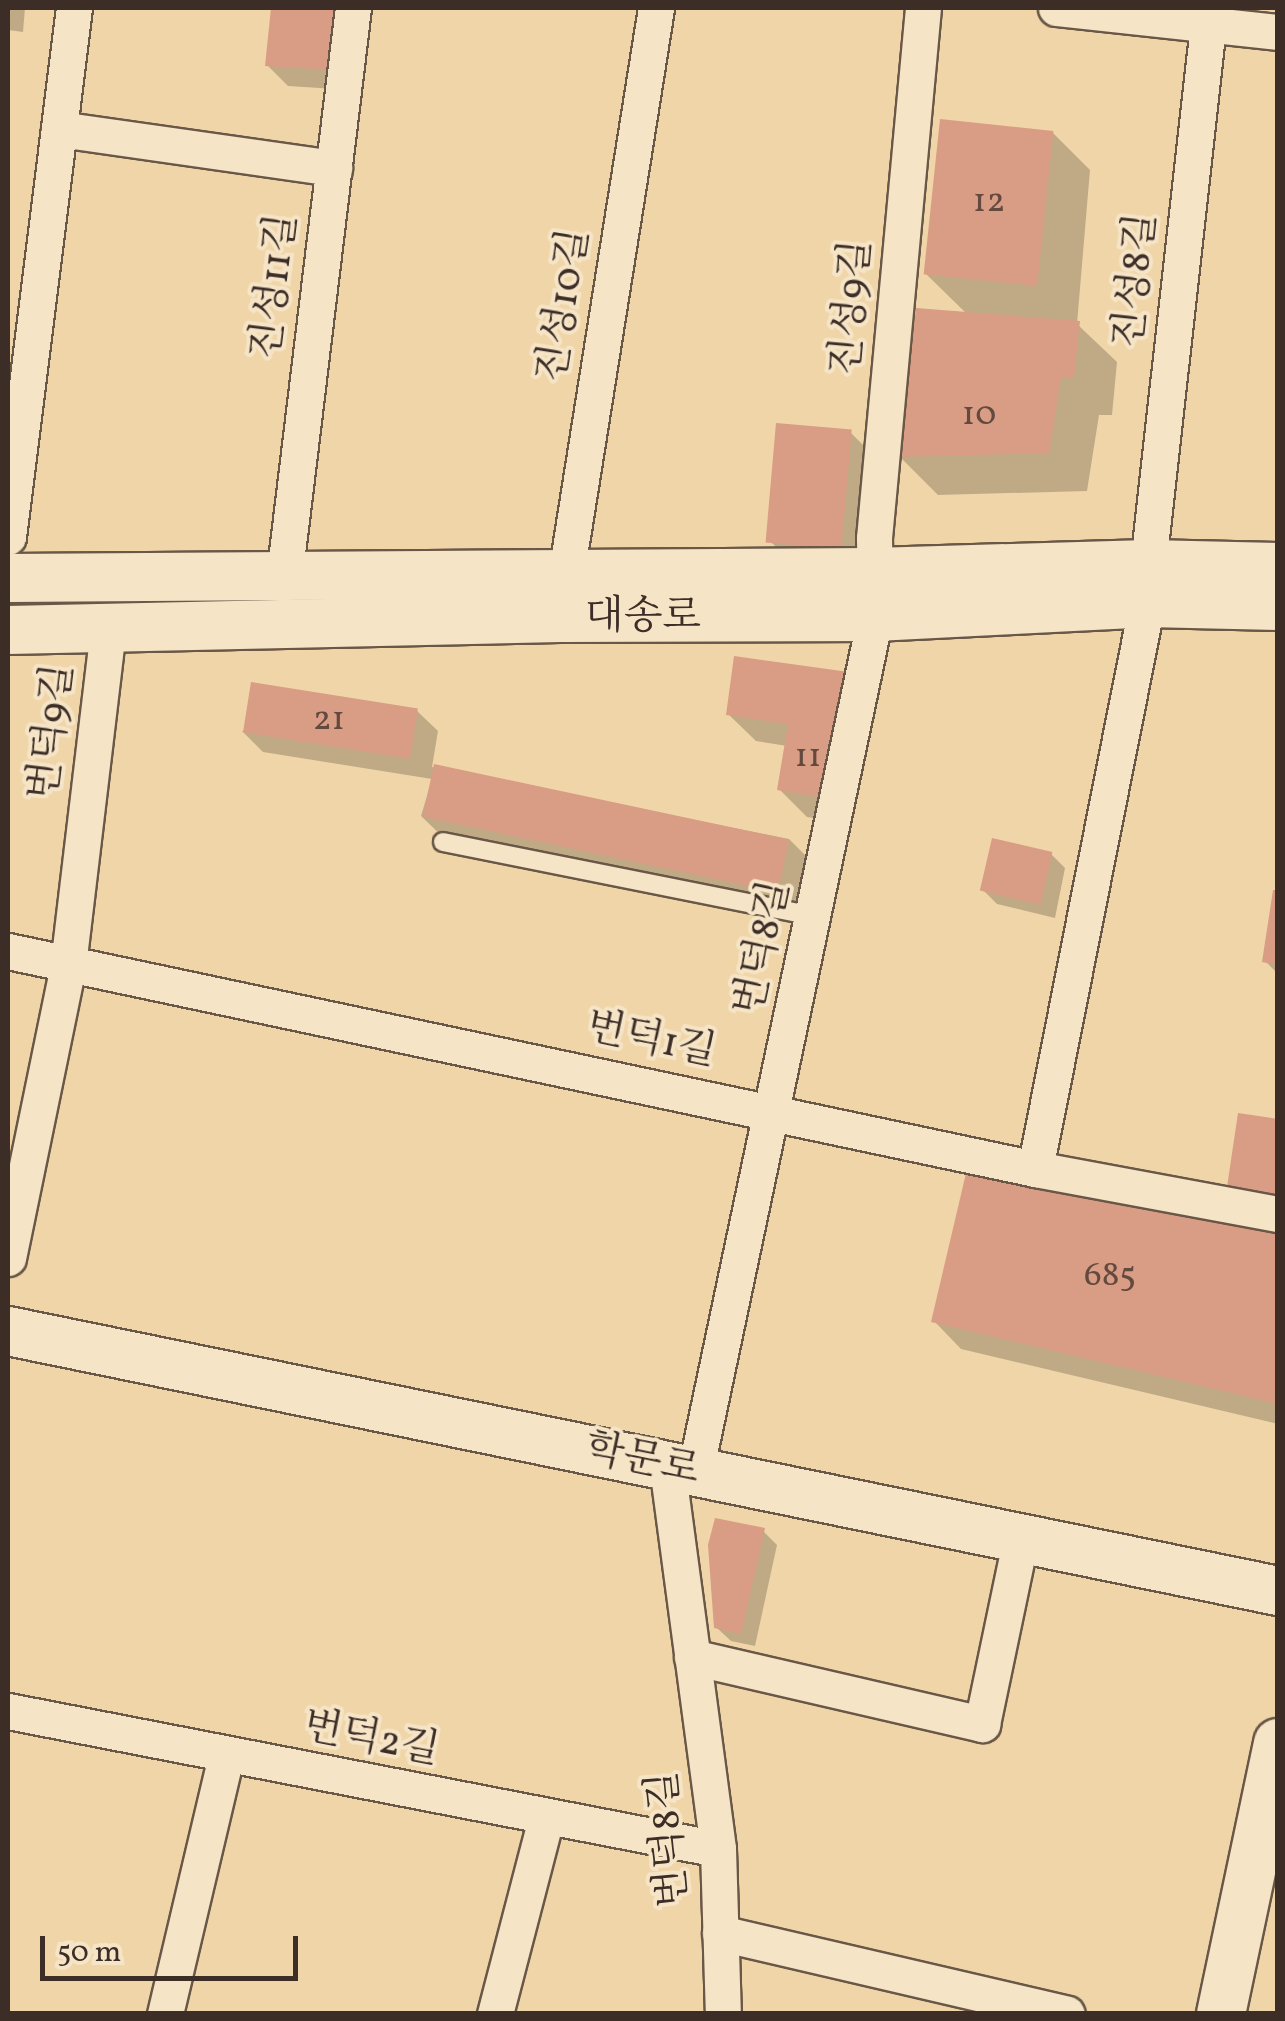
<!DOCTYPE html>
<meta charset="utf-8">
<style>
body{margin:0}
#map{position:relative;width:1285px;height:2021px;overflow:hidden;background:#f0d5a8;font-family:Vollkorn,"Noto Serif KR",serif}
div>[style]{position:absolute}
.shadow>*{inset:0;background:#0003}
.building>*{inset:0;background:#d99c84;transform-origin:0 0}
.roads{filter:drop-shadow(2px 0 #695747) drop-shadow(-2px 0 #695747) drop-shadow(0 2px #695747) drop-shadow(0 -2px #695747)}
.lane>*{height:18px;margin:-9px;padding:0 9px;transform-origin:9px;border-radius:9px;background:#f5e4c6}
.street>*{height:35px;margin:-17.5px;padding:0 17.5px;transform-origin:17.5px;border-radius:17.5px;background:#f5e4c6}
.secondary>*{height:48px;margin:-24px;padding:0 24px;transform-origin:24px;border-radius:24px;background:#f5e4c6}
span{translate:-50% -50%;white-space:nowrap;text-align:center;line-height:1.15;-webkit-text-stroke:8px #f5e4c6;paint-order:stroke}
.number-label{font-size:35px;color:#63493e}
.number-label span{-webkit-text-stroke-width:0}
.street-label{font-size:40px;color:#3c2d27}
.frame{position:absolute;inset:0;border:10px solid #3c2d27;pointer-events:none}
.scale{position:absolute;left:40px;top:1936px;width:258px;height:45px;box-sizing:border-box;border:5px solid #3c2d27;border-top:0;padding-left:12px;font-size:30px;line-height:35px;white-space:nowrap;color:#3c2d27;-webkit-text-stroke:8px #f5e4c6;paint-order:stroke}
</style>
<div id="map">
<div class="shadow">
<i style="clip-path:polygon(8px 8px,25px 8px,23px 32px,8px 30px)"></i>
<i style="clip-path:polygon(274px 8px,360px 8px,351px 90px,288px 86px,267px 65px)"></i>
<i style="clip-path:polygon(1052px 132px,1090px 170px,1077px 324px,1117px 362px,1112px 415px,1099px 415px,1087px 491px,938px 495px,900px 457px,968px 315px,926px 274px)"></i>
<i style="clip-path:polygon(850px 432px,878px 460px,871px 571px,799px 570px,771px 542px)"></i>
<i style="clip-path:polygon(848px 674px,875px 702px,852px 824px,807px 817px,779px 789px,787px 746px,756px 741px,728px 714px)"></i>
<i style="clip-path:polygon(416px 710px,438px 731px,432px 767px,789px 839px,816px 866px,804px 916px,449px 843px,421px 816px,432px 779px,263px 752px,242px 731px)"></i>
<i style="clip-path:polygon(1051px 854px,1065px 868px,1055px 918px,997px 904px,983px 890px)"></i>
<i style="clip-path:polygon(1278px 893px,1278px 974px,1265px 961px)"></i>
<i style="clip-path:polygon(1278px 1233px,1278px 1424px,961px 1349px,934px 1321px)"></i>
<i style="clip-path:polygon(763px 1531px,777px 1545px,755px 1646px,731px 1641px,716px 1627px)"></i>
</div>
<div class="building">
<i style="clip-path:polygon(271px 8px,338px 8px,331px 70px,265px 66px)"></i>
<i style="left:940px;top:119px;width:114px;height:156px;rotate:6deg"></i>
<i style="clip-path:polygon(916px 308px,1080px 321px,1074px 377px,1061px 377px,1049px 453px,897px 457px)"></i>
<i style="left:776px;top:423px;width:76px;height:120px;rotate:5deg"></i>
<i style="clip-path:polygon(734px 656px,849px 672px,825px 798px,777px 790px,788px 724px,726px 715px)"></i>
<i style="left:251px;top:682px;width:169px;height:51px;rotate:9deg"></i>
<i style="left:434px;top:764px;width:363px;height:54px;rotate:12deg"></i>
<i style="left:992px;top:838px;width:62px;height:54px;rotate:13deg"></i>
<i style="clip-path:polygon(1273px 890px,1278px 890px,1278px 965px,1262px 962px)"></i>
<i style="clip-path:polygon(1238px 1113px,1278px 1119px,1278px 1195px,1227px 1187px)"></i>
<i style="clip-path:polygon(967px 1169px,1278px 1231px,1278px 1404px,931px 1322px)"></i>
<i style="clip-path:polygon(715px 1518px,765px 1528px,741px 1634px,714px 1628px,708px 1545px)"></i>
</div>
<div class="roads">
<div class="lane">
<i style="left:443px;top:842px;width:378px;rotate:11.3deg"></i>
</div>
<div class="street">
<i style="left:1056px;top:8px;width:223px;rotate:6.2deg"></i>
<i style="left:59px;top:129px;width:278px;rotate:8.1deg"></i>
<i style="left:8px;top:537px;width:533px;rotate:-82.89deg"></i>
<i style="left:1148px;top:564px;width:559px;rotate:-83.64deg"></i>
<i style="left:284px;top:577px;width:573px;rotate:-83.09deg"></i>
<i style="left:562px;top:599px;width:598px;rotate:-80.96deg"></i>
<i style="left:8px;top:951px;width:1050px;rotate:11.98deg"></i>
<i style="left:1035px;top:1169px;width:247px;rotate:10.5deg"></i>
<i style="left:1035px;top:1169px;width:577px;rotate:-78.81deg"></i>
<i style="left:8px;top:1258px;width:299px;rotate:-78.4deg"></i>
<i style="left:68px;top:965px;width:337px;rotate:-83.2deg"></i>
<i style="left:667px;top:1466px;width:386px;rotate:82.4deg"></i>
<i style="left:718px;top:1849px;width:165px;rotate:88.3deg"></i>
<i style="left:695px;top:1472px;width:874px;rotate:-78.11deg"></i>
<i style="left:875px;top:617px;width:79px;rotate:-90.7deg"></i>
<i style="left:874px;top:538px;width:532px;rotate:-84.72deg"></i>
<i style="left:692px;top:1657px;width:298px;rotate:13deg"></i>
<i style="left:982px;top:1724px;width:190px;rotate:-78.2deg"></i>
<i style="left:8px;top:1711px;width:723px;rotate:11deg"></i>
<i style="left:720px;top:1933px;width:356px;rotate:13.1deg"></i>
<i style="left:165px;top:2014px;width:266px;rotate:-76.7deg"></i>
<i style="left:495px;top:2014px;width:203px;rotate:-75.4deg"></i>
</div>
<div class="secondary">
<i style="left:8px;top:578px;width:866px;rotate:-0.4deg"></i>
<i style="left:874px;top:572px;width:274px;rotate:-1.7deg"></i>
<i style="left:1148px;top:564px;width:130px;rotate:1.3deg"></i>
<i style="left:8px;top:630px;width:552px;rotate:-1.25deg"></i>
<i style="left:560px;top:618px;width:315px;rotate:-0.2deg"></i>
<i style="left:875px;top:617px;width:272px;rotate:-2.9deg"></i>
<i style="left:1147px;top:603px;width:131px;rotate:1.3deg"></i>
<i style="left:8px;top:1331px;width:1296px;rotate:11.57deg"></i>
<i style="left:1221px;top:2014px;width:277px;rotate:-78.1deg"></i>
</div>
</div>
<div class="number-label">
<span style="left:989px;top:202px">12</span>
<span style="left:979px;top:415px">10</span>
<span style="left:329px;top:720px">21</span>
<span style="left:808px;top:757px">11</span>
<span style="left:1110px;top:1276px">685</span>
</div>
<div class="street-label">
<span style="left:1137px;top:281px;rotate:-84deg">진성8길</span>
<span style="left:276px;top:287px;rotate:-83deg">진성11길</span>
<span style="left:565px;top:306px;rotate:-81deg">진성10길</span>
<span style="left:853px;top:308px;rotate:-85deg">진성9길</span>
<span style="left:643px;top:618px">대송로</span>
<span style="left:53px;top:732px;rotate:-83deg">번덕9길</span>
<span style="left:764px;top:948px;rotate:-78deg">번덕8길</span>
<span style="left:651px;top:1041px;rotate:12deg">번덕1길</span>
<span style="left:642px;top:1461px;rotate:12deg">학문로</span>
<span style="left:371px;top:1740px;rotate:11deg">번덕2길</span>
<span style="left:670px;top:1839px;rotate:-95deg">번덕8길</span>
</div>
<div class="frame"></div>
<div class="scale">50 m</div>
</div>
